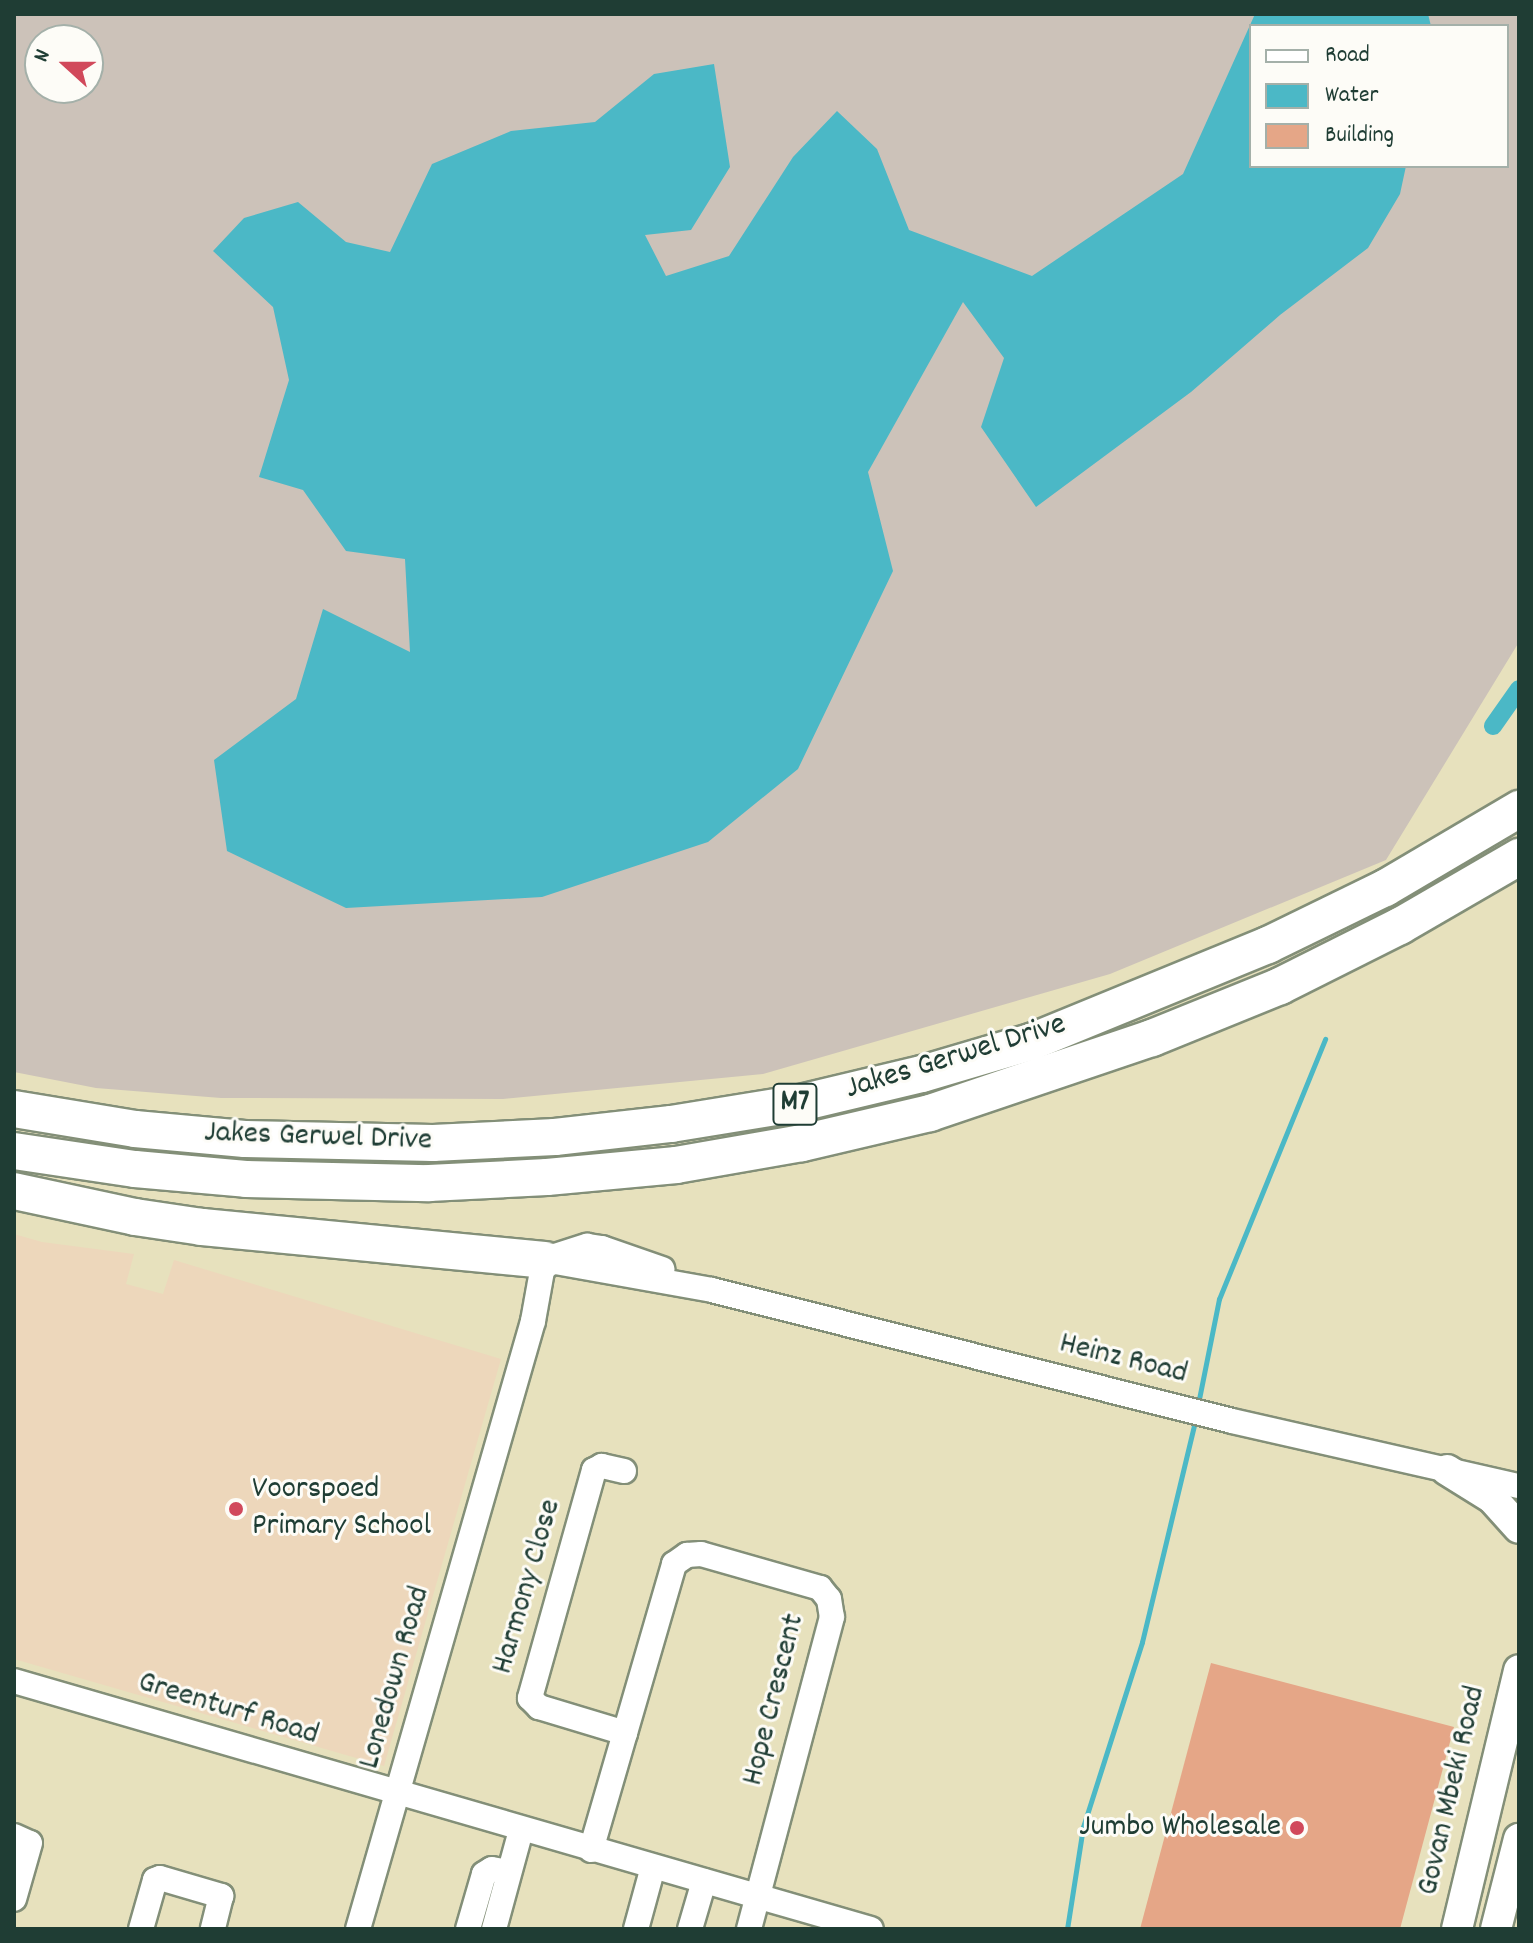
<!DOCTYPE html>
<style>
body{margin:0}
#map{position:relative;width:1533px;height:1943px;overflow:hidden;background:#e7e1bd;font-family:Dekko,sans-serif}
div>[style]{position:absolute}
.built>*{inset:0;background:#edd7bb}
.industrial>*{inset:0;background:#ccc2b9}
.water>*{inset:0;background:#4bb8c6}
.stream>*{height:5px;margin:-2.5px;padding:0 2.5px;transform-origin:2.5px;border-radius:2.5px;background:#4bb8c6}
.canal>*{height:18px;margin:-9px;padding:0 9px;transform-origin:9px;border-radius:9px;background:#4bb8c6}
.building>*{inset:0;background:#e5a687}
.roads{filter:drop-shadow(2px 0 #838f78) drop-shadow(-2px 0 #838f78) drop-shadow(0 2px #838f78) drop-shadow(0 -2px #838f78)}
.minor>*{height:24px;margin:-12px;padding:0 12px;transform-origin:12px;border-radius:12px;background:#fff}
.major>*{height:30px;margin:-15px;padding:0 15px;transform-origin:15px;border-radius:15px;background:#fff}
.highway>*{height:36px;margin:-18px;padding:0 18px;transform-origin:18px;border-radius:18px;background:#fff}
.dots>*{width:22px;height:22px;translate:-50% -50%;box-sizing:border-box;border:4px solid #fdfcf7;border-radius:50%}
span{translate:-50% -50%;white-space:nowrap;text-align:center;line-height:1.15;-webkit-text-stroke:6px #fdfcf7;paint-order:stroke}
.shield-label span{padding:2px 6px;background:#fdfcf7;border:2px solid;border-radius:6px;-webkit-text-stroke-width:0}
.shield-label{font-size:30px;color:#1f3d34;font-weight:700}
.street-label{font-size:32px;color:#1f3d34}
.poi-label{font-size:32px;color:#1f3d34}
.left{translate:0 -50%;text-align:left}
.right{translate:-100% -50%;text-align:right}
.frame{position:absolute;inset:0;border:16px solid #1f3d34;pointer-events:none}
.legend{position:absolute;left:1249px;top:24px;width:260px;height:144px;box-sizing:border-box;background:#fdfcf7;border:2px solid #a4b0a9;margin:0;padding:10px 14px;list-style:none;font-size:24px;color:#1f3d34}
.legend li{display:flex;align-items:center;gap:16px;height:40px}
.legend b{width:40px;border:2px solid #a4b0a9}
.north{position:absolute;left:24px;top:24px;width:80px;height:80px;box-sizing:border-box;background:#fdfcf7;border:2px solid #a4b0a9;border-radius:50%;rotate:291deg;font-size:22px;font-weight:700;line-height:32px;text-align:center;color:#1f3d34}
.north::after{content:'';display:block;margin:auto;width:28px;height:36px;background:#d1495b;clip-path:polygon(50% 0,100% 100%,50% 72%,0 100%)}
</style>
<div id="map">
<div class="built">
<i style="clip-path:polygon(14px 1234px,42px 1242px,134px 1254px,126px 1284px,163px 1294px,174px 1260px,501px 1359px,384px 1766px,14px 1659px)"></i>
</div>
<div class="industrial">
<i style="clip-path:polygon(evenodd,14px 14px,1519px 14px,1519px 642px,1386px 860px,1110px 974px,763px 1074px,503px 1099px,221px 1098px,96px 1088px,14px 1072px,14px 14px,1251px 26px,1507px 26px,1507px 166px,1251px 166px,1251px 26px,14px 14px,40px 40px,88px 40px,88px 88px,40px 88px,40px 40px)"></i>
</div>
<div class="water">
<i style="clip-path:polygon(1255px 14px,1428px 14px,1431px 26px,1251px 26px,1251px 166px,1406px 166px,1400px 194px,1368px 248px,1280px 315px,1191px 392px,1036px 507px,981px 427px,1004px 358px,963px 302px,868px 472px,893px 571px,798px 769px,708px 842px,542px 897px,346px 908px,227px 851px,214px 760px,296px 699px,323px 609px,410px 652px,405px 559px,346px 551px,303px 490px,259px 477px,289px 380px,273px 307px,213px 251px,244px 218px,298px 202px,346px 242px,390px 252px,432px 164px,511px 131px,595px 122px,654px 74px,714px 64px,730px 167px,691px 230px,645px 235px,666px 276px,729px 256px,793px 157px,837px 111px,877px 149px,909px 230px,1032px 276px,1183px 174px)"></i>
</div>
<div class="stream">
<i style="left:1198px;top:1404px;width:107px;rotate:-78.7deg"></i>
<i style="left:1219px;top:1299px;width:281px;rotate:-67.8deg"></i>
<i style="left:1067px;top:1929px;width:103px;rotate:-81.1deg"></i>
<i style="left:1083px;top:1827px;width:194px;rotate:-72.3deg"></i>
<i style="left:1142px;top:1642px;width:231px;rotate:-76.5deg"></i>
</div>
<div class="canal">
<i style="left:1493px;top:726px;width:45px;rotate:-54.9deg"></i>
</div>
<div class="building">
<i style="clip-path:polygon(1211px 1663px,1454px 1727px,1400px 1929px,1140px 1929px)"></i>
</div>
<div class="roads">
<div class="minor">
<i style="left:549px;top:1258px;width:40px;rotate:-18deg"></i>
<i style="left:587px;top:1246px;width:15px;rotate:8deg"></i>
<i style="left:602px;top:1248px;width:64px;rotate:19.3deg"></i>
<i style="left:544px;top:1260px;width:171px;rotate:10.1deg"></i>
<i style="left:712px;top:1290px;width:536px;rotate:14.14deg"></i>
<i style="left:1232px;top:1421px;width:294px;rotate:12.8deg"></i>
<i style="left:624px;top:1471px;width:23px;rotate:-167deg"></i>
<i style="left:602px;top:1466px;width:9px;rotate:153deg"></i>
<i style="left:594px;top:1470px;width:237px;rotate:105.7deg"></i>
<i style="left:530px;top:1698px;width:13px;rotate:45deg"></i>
<i style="left:539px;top:1707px;width:90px;rotate:16.8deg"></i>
<i style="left:14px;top:1681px;width:892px;rotate:16.14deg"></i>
<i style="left:14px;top:1836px;width:17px;rotate:24deg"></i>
<i style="left:30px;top:1843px;width:58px;rotate:105.9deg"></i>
<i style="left:591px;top:1850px;width:298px;rotate:-73.8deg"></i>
<i style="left:674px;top:1564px;width:16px;rotate:-35deg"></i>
<i style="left:687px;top:1555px;width:14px;rotate:-4deg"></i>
<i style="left:701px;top:1554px;width:124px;rotate:15.9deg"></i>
<i style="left:820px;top:1588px;width:14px;rotate:51deg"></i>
<i style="left:829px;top:1599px;width:18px;rotate:81deg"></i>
<i style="left:832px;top:1617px;width:323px;rotate:104.9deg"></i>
<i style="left:141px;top:1929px;width:51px;rotate:-74.1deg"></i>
<i style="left:155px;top:1880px;width:5px;rotate:-22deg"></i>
<i style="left:160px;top:1878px;width:64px;rotate:16.4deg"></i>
<i style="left:221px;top:1896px;width:34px;rotate:104deg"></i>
<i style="left:358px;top:1929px;width:633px;rotate:-73.94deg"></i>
<i style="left:533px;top:1321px;width:62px;rotate:-79.8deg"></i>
<i style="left:468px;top:1929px;width:57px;rotate:-73.8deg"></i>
<i style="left:484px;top:1874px;width:9px;rotate:-32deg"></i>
<i style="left:492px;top:1869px;width:17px;rotate:10deg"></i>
<i style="left:494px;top:1929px;width:103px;rotate:-74.7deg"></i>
<i style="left:636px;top:1929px;width:64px;rotate:-74.7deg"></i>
<i style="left:690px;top:1929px;width:50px;rotate:-73.7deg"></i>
</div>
<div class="major">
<i style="left:1447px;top:1470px;width:53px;rotate:31.9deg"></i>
<i style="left:1492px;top:1498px;width:40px;rotate:48deg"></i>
<i style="left:1457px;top:1929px;width:266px;rotate:-76.5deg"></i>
<i style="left:1496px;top:1929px;width:93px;rotate:-75.7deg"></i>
</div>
<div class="highway">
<i style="left:14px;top:1109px;width:123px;rotate:9.4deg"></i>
<i style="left:135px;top:1129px;width:110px;rotate:5.2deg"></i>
<i style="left:245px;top:1139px;width:188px;rotate:1.2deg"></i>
<i style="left:433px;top:1143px;width:122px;rotate:-2.8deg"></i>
<i style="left:555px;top:1137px;width:117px;rotate:-6.4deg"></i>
<i style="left:671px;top:1124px;width:131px;rotate:-9.2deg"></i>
<i style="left:800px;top:1103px;width:125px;rotate:-13.4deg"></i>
<i style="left:922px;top:1074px;width:114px;rotate:-16.4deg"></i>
<i style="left:1031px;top:1042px;width:256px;rotate:-22.3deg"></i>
<i style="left:1268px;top:945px;width:130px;rotate:-26deg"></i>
<i style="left:1385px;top:888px;width:156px;rotate:-30.5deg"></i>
<i style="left:14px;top:1151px;width:122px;rotate:8.5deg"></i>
<i style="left:135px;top:1169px;width:111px;rotate:5.1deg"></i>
<i style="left:246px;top:1179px;width:183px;rotate:1.3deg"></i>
<i style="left:429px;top:1183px;width:118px;rotate:-2.9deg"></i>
<i style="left:547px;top:1177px;width:130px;rotate:-5.3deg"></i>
<i style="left:676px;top:1165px;width:128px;rotate:-9.9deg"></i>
<i style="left:802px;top:1143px;width:131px;rotate:-13.2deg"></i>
<i style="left:930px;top:1113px;width:234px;rotate:-18.7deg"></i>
<i style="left:1152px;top:1038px;width:138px;rotate:-22.1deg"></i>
<i style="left:1280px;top:986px;width:134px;rotate:-26.6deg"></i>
<i style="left:1400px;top:926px;width:138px;rotate:-30.1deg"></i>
<i style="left:14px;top:1191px;width:124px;rotate:12.1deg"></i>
<i style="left:135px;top:1217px;width:68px;rotate:8.5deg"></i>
<i style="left:202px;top:1227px;width:344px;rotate:5.5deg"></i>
</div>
</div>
<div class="dots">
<i style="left:236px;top:1509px;background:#d1495b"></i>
<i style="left:1297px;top:1828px;background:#d1495b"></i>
</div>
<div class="shield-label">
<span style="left:795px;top:1104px">M7</span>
</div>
<div class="street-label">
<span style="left:956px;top:1058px;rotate:-17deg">Jakes Gerwel Drive</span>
<span style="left:318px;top:1138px;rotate:2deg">Jakes Gerwel Drive</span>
<span style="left:1123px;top:1360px;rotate:14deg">Heinz Road</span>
<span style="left:528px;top:1587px;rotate:-74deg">Harmony Close</span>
<span style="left:396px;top:1678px;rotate:-74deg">Lonedown Road</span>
<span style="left:775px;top:1700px;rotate:-76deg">Hope Crescent</span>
<span style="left:228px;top:1710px;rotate:17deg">Greenturf Road</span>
<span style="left:1453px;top:1791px;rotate:-77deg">Govan Mbeki Road</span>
</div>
<div class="poi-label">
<span class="left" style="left:252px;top:1509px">Voorspoed<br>Primary School</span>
<span class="right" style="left:1281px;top:1828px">Jumbo Wholesale</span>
</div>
<div class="frame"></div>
<ul class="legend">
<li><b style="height:10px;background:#fff"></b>Road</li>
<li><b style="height:22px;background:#4bb8c6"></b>Water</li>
<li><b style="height:22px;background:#e5a687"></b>Building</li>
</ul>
<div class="north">N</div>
</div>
